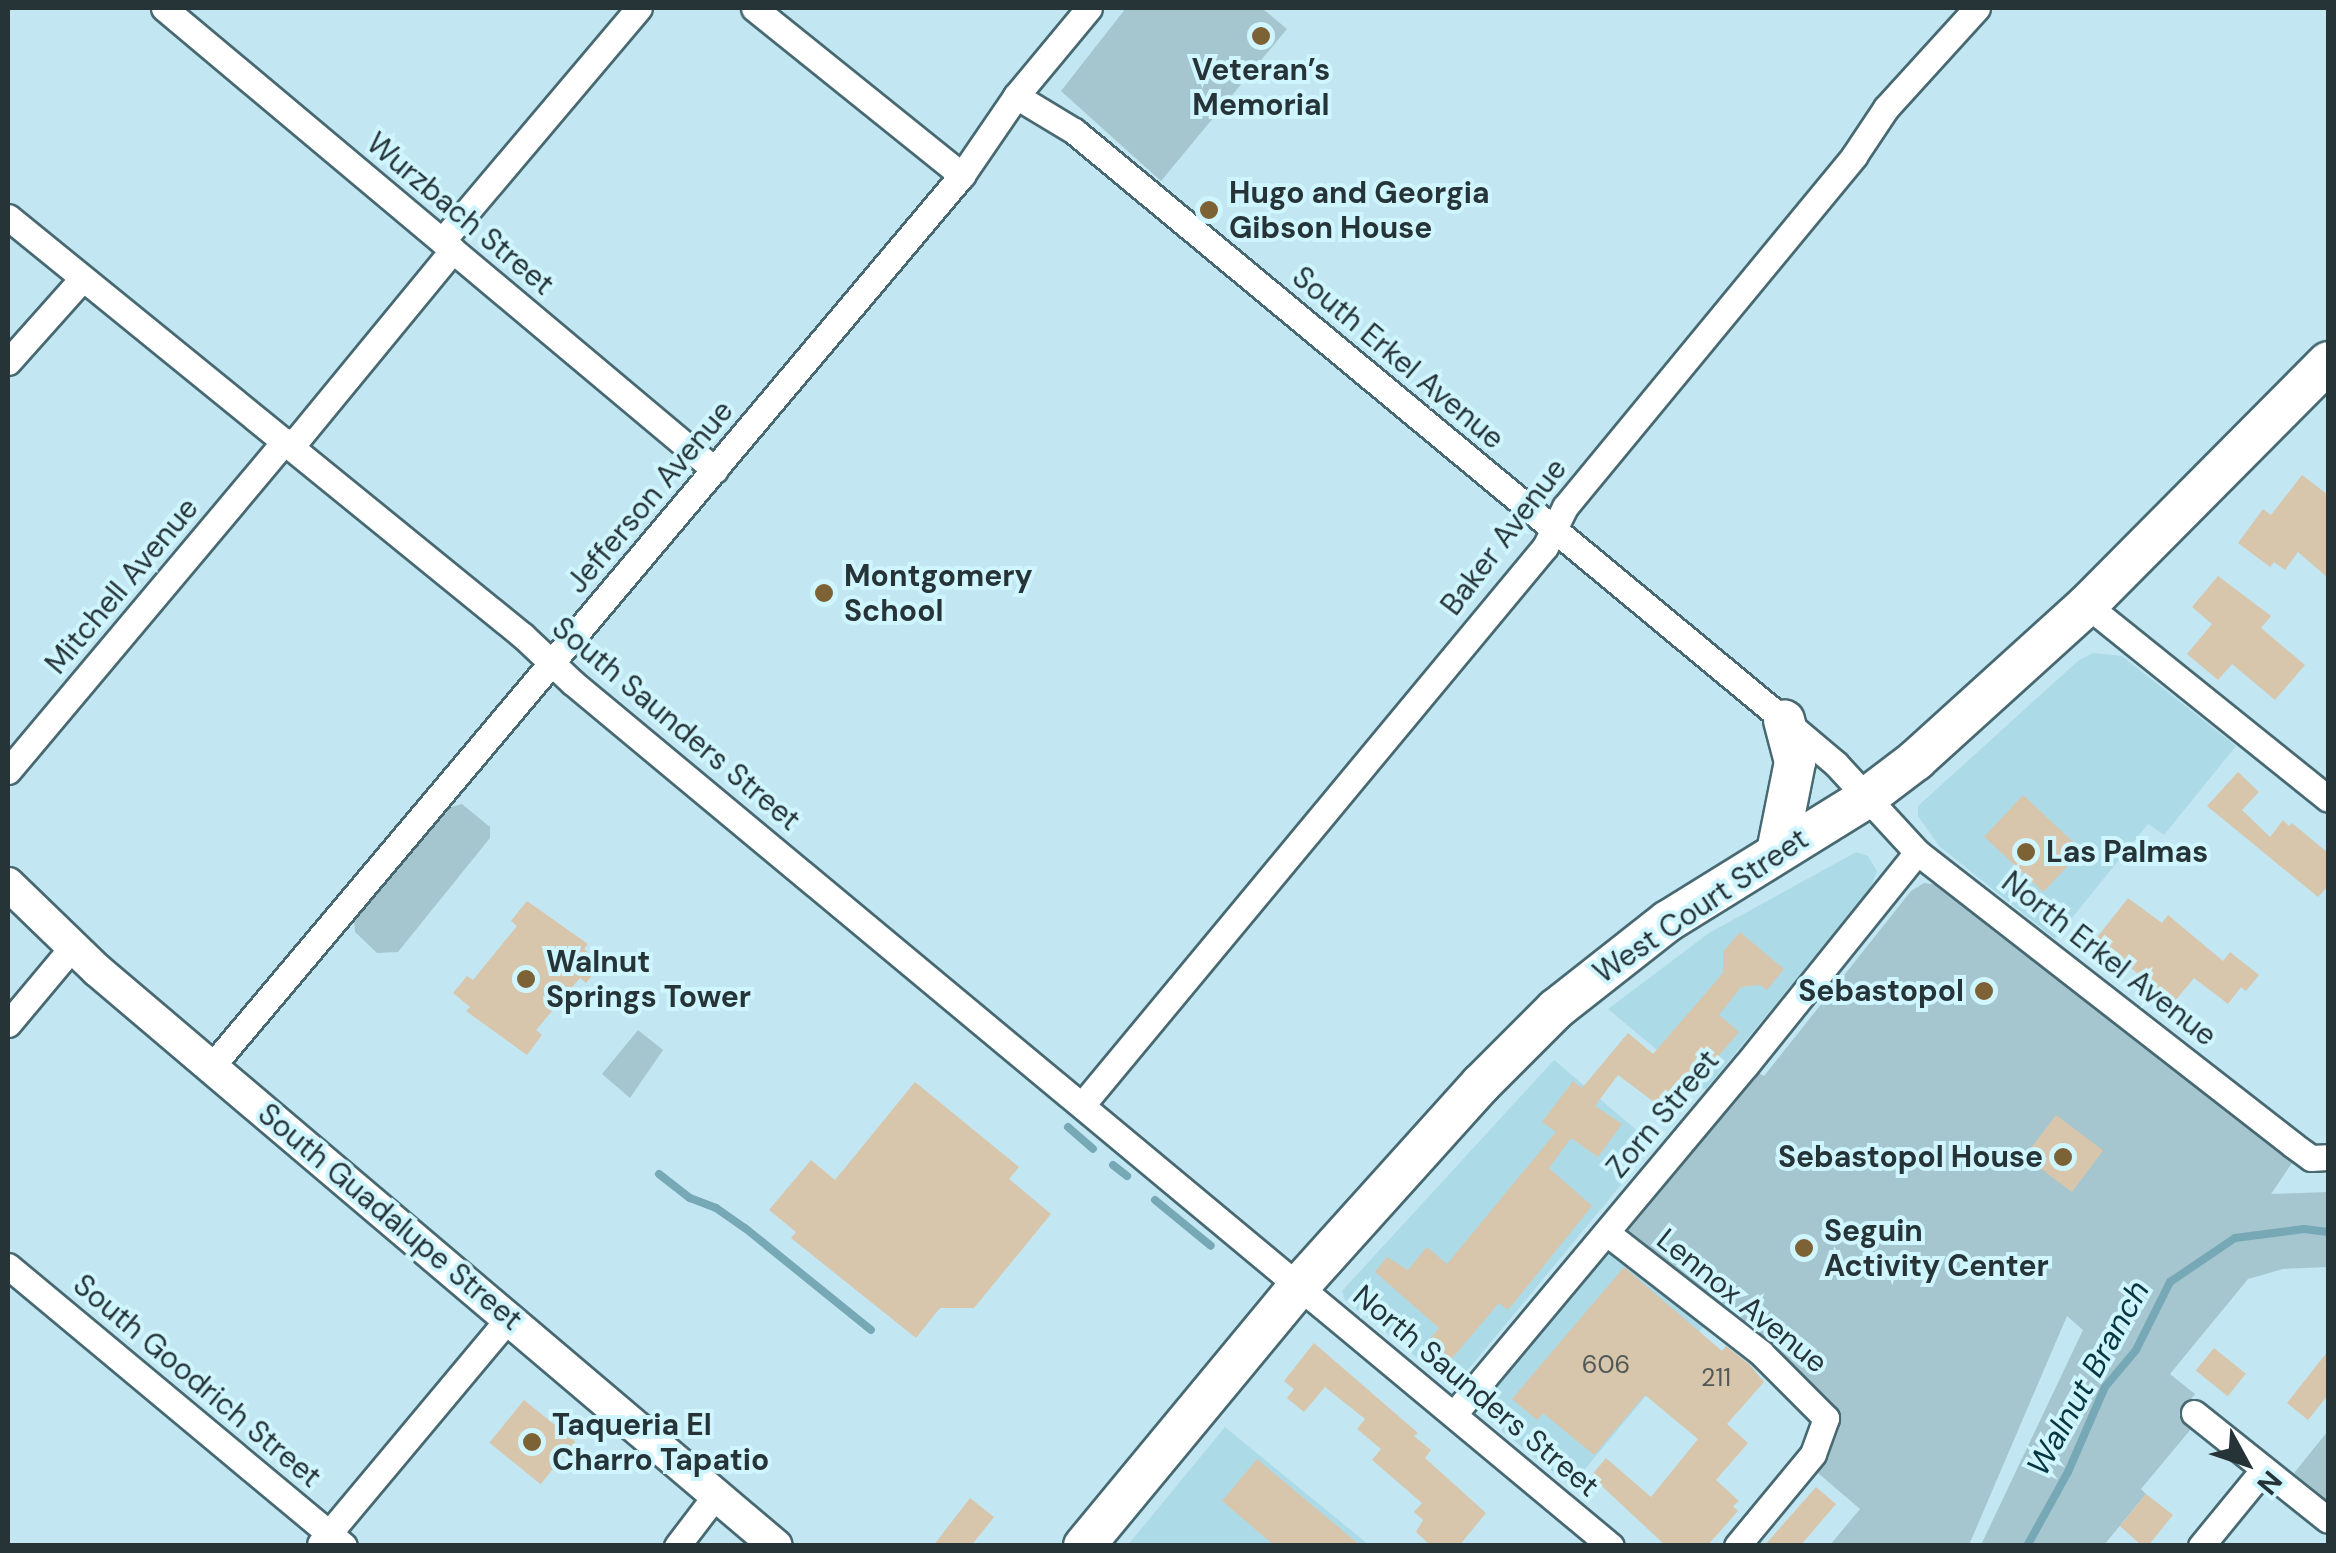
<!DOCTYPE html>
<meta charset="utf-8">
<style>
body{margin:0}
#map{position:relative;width:2336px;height:1553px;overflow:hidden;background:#c2e7f2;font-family:"DM Sans",sans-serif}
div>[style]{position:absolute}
.built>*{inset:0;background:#addae7}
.green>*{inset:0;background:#a5c6cf}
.stream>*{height:8px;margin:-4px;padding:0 4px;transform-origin:4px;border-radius:4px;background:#76a8b5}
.building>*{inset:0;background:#d7c6ab;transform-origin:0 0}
.roads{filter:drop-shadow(2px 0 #486972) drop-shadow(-2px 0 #486972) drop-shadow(0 2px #486972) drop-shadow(0 -2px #486972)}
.minor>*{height:25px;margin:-12.5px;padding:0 12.5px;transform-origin:12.5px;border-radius:12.5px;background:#fff}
.tertiary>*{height:32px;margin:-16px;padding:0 16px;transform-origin:16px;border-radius:16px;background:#fff}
.primary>*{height:40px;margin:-20px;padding:0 20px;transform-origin:20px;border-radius:20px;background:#fff}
.dots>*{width:28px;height:28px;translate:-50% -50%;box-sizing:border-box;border:5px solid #cff5ff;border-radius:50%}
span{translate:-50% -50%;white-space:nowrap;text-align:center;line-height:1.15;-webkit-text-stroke:8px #cff5ff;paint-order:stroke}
.number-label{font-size:25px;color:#525855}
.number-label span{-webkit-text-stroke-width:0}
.poi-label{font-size:30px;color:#263438;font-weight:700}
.left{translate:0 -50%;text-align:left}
.right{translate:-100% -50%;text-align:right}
.street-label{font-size:30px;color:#263438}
.water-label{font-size:32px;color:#053641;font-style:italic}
.frame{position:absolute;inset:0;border:10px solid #263438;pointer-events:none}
.north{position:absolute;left:2196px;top:1413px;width:100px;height:100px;-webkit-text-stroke:8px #cff5ff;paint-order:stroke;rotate:130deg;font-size:28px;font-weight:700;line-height:40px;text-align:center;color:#263438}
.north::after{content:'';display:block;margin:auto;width:35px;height:45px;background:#263438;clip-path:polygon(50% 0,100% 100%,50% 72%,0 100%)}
</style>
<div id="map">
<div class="built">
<i style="clip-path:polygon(2093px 653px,2122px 656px,2236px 746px,2164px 835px,2148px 824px,2055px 939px,1939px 846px,1918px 816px,1918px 806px,2079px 660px)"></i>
<i style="clip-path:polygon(1856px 852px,1868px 856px,1877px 871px,1870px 889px,1705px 1090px,1608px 1009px,1709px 933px)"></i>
<i style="clip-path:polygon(1554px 1060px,1654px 1145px,1472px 1365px,1460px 1378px,1444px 1379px,1345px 1300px,1342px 1291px)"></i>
<i style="clip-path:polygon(1609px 1248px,1620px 1252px,1704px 1326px,1571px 1486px,1487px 1419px,1481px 1404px)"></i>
<i style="clip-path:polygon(1225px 1427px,1369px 1545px,1127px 1546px)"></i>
</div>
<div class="green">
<i style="clip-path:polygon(1126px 8px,1262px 8px,1287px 29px,1161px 181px,1061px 91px)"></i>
<i style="clip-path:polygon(462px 804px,490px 827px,490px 838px,398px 952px,377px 953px,355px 932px,354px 919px,451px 807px)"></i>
<i style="clip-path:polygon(1924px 883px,1940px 885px,2292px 1163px,2271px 1194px,2328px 1192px,2328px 1267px,2283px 1269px,2248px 1279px,2170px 1374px,2195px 1394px,2179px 1415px,2191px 1429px,2141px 1489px,2146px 1494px,2104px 1545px,1981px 1545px,2083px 1330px,2067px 1316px,1969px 1545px,1830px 1545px,1860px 1509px,1811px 1467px,1834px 1428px,1623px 1237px,1759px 1073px,1764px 1076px,1911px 891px)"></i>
<i style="clip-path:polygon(638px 1030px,663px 1050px,630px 1098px,602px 1074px)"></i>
<i style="clip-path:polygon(2328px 1431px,2328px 1501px,2294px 1473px)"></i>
</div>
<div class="stream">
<i style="left:1068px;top:1127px;width:33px;rotate:41deg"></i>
<i style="left:1113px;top:1165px;width:18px;rotate:38deg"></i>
<i style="left:659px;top:1174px;width:39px;rotate:38deg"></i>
<i style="left:690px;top:1198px;width:28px;rotate:21deg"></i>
<i style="left:716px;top:1208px;width:35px;rotate:35deg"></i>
<i style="left:745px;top:1228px;width:162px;rotate:39deg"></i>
<i style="left:1155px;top:1200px;width:72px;rotate:39.4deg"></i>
<i style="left:2027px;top:1546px;width:85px;rotate:-61deg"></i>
<i style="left:2068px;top:1472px;width:93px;rotate:-66.5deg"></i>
<i style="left:2105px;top:1387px;width:48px;rotate:-50deg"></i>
<i style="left:2136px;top:1350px;width:76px;rotate:-63.4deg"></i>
<i style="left:2170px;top:1282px;width:78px;rotate:-34.1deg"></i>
<i style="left:2235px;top:1238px;width:70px;rotate:-7.4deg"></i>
<i style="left:2304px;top:1229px;width:24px;rotate:7deg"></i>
</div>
<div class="building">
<i style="clip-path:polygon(2302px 475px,2328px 495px,2328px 578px,2298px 552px,2285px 570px,2274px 562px,2270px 567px,2238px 543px,2263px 509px,2271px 515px)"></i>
<i style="clip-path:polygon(2218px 576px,2271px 616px,2261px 628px,2305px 665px,2275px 700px,2232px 664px,2218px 680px,2187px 654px,2212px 624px,2192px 607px)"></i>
<i style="clip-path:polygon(2238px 772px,2259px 792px,2242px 810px,2270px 837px,2283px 820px,2289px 826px,2292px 823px,2328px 853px,2328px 886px,2318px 897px,2207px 806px)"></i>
<i style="left:2023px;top:795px;width:81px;height:57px;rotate:43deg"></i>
<i style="clip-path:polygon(2128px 898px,2162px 923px,2168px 915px,2223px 961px,2230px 952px,2259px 975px,2246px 991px,2241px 987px,2228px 1004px,2194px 978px,2174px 1002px,2095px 940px)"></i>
<i style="clip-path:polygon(527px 901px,588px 944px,584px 949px,602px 963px,586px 983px,580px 978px,536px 1030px,542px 1035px,527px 1055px,466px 1011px,470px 1007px,453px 993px,467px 976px,473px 980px,517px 926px,511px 921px)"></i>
<i style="clip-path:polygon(1740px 932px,1784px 969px,1767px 990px,1760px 985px,1741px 987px,1719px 1015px,1739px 1032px,1670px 1114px,1618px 1075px,1595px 1106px,1622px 1124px,1598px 1157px,1571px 1138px,1549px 1168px,1592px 1206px,1508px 1310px,1499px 1303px,1448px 1363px,1425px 1345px,1439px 1328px,1375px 1272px,1387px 1257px,1408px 1270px,1427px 1247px,1447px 1264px,1556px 1132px,1542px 1122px,1573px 1081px,1582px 1088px,1628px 1033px,1653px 1054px,1723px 973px,1723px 952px)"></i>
<i style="clip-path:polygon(915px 1082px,1019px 1167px,1009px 1179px,1051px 1214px,974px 1308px,940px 1308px,916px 1338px,791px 1238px,796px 1232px,769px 1210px,811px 1160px,835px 1180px)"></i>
<i style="left:2056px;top:1115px;width:59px;height:52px;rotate:37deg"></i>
<i style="clip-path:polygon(1624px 1267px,1722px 1351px,1726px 1346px,1749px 1364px,1764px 1382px,1727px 1424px,1748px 1443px,1716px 1480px,1739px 1501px,1733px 1506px,1738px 1511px,1707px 1546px,1666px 1546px,1591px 1476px,1606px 1458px,1651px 1497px,1698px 1439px,1645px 1395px,1594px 1455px,1543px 1413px,1537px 1420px,1512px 1399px)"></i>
<i style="clip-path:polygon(1314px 1343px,1418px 1433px,1414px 1436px,1431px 1450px,1425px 1458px,1486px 1513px,1459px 1546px,1431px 1546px,1416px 1532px,1423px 1520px,1414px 1512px,1422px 1503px,1372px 1460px,1381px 1449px,1357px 1429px,1365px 1419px,1325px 1387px,1304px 1412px,1287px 1398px,1294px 1389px,1284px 1381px)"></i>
<i style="left:2214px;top:1348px;width:41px;height:29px;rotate:39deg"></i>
<i style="clip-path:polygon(2328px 1351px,2328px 1395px,2308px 1420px,2287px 1403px)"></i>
<i style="left:524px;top:1400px;width:66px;height:55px;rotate:39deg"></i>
<i style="clip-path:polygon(1257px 1459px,1361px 1546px,1275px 1546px,1222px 1501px)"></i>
<i style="clip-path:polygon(1816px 1487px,1836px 1504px,1800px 1546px,1764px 1546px)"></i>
<i style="clip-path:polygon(2146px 1494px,2173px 1515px,2148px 1546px,2142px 1546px,2120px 1526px)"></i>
<i style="clip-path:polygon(970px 1498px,994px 1517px,971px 1546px,933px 1546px)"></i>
</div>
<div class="roads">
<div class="minor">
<i style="left:164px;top:8px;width:719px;rotate:39.98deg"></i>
<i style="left:754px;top:8px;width:267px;rotate:38.8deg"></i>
<i style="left:1016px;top:96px;width:68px;rotate:31.1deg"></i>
<i style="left:1074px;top:131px;width:923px;rotate:39.68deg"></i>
<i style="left:1784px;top:720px;width:68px;rotate:40.2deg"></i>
<i style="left:1836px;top:764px;width:120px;rotate:47.4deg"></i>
<i style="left:1917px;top:852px;width:477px;rotate:37.9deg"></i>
<i style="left:2293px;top:1145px;width:22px;rotate:36deg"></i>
<i style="left:2311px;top:1158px;width:17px;rotate:-3deg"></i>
<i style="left:8px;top:217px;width:664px;rotate:39.13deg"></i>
<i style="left:523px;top:636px;width:67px;rotate:43.2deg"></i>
<i style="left:572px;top:682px;width:1351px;rotate:39.75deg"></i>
<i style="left:442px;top:241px;width:305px;rotate:-49.8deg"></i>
<i style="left:8px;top:362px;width:110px;rotate:-48.3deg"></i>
<i style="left:291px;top:447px;width:255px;rotate:-50.6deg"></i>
<i style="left:2087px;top:605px;width:309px;rotate:38.8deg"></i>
<i style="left:8px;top:771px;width:431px;rotate:-50deg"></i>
<i style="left:8px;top:1024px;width:103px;rotate:-50.1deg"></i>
<i style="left:212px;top:1066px;width:1165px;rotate:-49.91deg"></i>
<i style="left:962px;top:175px;width:96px;rotate:-55.6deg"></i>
<i style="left:1016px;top:96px;width:114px;rotate:-50.3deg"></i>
<i style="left:1082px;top:1105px;width:725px;rotate:-50.32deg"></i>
<i style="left:1545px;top:547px;width:45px;rotate:-63.4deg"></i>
<i style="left:1565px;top:507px;width:455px;rotate:-50.5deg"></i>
<i style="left:1854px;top:156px;width:58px;rotate:-56.3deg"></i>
<i style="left:1886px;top:108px;width:135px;rotate:-47.7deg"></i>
<i style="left:1607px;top:1233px;width:195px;rotate:37.9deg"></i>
<i style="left:1761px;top:1353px;width:92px;rotate:45deg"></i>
<i style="left:1826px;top:1418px;width:38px;rotate:110deg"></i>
<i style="left:1813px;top:1454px;width:119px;rotate:129.6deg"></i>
<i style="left:8px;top:1266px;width:437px;rotate:39.8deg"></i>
<i style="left:2194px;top:1413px;width:171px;rotate:38.6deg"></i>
<i style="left:1454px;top:1414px;width:455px;rotate:-50.1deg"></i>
<i style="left:1746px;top:1065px;width:273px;rotate:-51.2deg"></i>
<i style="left:320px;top:1544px;width:295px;rotate:-50.1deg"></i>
<i style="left:677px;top:1546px;width:64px;rotate:-52.6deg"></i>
<i style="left:2201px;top:1546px;width:99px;rotate:-50.7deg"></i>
</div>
<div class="tertiary">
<i style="left:8px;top:884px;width:124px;rotate:44deg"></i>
<i style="left:97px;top:970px;width:890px;rotate:40.31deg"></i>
</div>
<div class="primary">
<i style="left:1777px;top:852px;width:92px;rotate:-78.7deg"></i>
<i style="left:1795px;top:762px;width:43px;rotate:-104.7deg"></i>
<i style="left:1084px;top:1546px;width:337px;rotate:-50.4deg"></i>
<i style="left:1299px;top:1286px;width:272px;rotate:-48deg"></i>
<i style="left:1481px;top:1084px;width:106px;rotate:-45deg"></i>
<i style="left:1556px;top:1009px;width:142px;rotate:-38.2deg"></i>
<i style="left:1668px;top:921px;width:233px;rotate:-31.8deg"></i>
<i style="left:1866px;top:798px;width:63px;rotate:-37.2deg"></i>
<i style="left:1916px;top:760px;width:231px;rotate:-42.2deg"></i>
<i style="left:2087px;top:605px;width:342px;rotate:-45.2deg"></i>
</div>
</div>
<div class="dots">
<i style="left:1261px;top:36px;background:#7c6234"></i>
<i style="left:1209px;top:210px;background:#7c6234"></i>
<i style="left:824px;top:593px;background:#7c6234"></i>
<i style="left:2026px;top:852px;background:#7c6234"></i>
<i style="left:526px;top:979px;background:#7c6234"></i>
<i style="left:1984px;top:991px;background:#7c6234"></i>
<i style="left:2063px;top:1157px;background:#7c6234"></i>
<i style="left:1804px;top:1248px;background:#7c6234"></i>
<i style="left:532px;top:1442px;background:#7c6234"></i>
</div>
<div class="number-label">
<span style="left:1606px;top:1365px">606</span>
<span style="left:1716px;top:1378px">211</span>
</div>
<div class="poi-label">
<span style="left:1261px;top:87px">Veteran’s<br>Memorial</span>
<span class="left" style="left:1229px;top:210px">Hugo and Georgia<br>Gibson House</span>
<span class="left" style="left:844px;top:593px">Montgomery<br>School</span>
<span class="left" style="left:2046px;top:852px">Las Palmas</span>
<span class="left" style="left:546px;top:979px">Walnut<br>Springs Tower</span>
<span class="right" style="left:1964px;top:991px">Sebastopol</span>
<span class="right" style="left:2043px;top:1157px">Sebastopol House</span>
<span class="left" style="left:1824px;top:1248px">Seguin<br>Activity Center</span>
<span class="left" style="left:552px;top:1442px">Taqueria El<br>Charro Tapatio</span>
</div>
<div class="street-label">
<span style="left:460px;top:214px;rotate:40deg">Wurzbach Street</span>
<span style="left:1398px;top:358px;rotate:40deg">South Erkel Avenue</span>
<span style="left:650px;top:497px;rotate:-50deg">Jefferson Avenue</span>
<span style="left:1504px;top:537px;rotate:-53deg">Baker Avenue</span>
<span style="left:122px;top:586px;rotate:-50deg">Mitchell Avenue</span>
<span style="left:676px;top:724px;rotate:40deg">South Saunders Street</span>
<span style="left:1701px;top:906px;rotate:-34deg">West Court Street</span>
<span style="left:2109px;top:959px;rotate:38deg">North Erkel Avenue</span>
<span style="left:1663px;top:1114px;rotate:-50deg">Zorn Street</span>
<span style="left:390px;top:1217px;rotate:40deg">South Guadalupe Street</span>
<span style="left:1742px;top:1301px;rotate:39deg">Lennox Avenue</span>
<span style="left:197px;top:1381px;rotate:40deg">South Goodrich Street</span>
<span style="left:1476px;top:1391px;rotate:40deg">North Saunders Street</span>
</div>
<div class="water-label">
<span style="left:2088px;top:1378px;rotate:-61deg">Walnut Branch</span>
</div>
<div class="frame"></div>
<div class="north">N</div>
</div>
